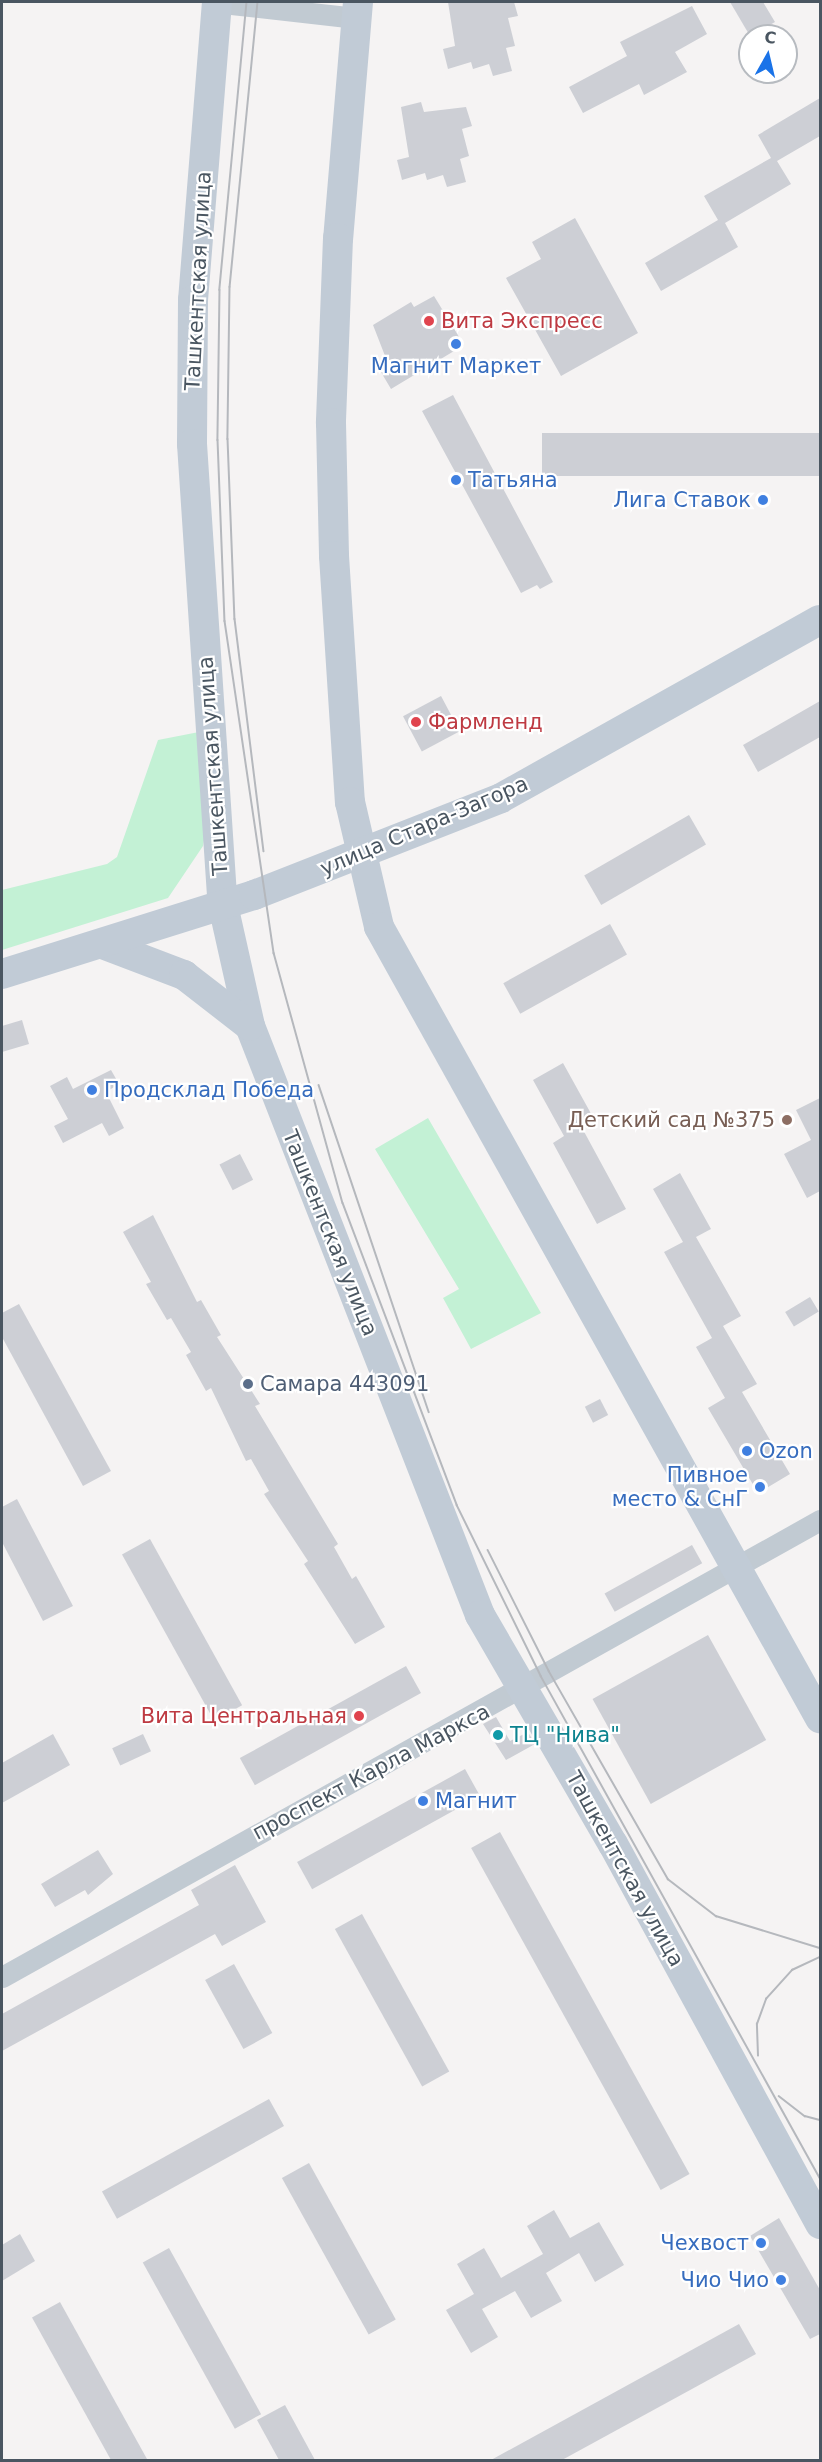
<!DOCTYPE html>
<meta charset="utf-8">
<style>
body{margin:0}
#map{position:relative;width:822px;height:2462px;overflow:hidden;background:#f5f3f3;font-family:"DejaVu Sans",sans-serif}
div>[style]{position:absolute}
.green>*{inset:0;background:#c3f1d5}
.building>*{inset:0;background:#cdcfd5;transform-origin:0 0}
.minor>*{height:21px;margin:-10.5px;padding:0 10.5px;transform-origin:10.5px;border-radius:10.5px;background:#c1cad2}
.secondary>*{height:30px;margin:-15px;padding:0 15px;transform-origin:15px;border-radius:15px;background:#c1cbd6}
.tram>*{height:1.5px;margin:-0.75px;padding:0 0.75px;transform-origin:0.75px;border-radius:0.75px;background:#b5b8bd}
.dots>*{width:16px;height:16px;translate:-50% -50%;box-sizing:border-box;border:3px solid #fff;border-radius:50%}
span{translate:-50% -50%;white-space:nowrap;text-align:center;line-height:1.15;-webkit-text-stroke:4.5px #fff;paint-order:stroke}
.street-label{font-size:21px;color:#4a5661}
.health-label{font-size:21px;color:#be3a42}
.left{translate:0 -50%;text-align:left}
.right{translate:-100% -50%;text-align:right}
.shop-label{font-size:21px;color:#366cbe}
.education-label{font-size:21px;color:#785e54}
.service-label{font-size:21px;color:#4e5e75}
.culture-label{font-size:21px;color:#0d838f}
.frame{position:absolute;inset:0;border:3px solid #4a5661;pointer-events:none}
.north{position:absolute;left:738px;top:24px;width:60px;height:60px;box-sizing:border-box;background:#fff;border:2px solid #b7bbc0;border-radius:50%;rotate:8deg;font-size:16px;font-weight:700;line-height:24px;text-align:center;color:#4a5661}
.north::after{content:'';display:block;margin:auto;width:21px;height:27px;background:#1a73e8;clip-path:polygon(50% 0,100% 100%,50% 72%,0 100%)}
</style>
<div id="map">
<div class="green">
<i style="clip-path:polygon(199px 732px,208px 816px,203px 846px,168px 898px,2px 950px,2px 890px,107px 864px,117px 857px,158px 740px)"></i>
<i style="clip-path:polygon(428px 1118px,541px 1313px,471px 1349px,443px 1298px,459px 1289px,375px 1149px)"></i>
</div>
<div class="building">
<i style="clip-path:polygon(448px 2px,514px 2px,518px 16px,508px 18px,515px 46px,506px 48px,512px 71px,493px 76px,489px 64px,473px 69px,471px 62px,448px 69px,443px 49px,455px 46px)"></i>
<i style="clip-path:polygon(730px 2px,763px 2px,775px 22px,750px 36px)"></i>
<i style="clip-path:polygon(692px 6px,707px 34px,675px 52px,687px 72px,644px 95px,639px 84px,583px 113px,569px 87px,627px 56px,620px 42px)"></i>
<i style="clip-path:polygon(820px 98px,820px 136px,777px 161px,791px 184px,725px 223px,738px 247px,661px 291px,645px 263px,718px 220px,704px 196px,771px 158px,758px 135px)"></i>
<i style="clip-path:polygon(421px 102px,424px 112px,466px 107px,472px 126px,462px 129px,469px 156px,460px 159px,466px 182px,447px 187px,443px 175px,427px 180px,425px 173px,402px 180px,397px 160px,409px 157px,401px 107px)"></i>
<i style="clip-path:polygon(575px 218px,638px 333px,561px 376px,506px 278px,541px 259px,532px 242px)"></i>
<i style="clip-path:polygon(434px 296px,464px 345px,391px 389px,378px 367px,387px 361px,373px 325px,411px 302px,414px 307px)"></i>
<i style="clip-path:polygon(453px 395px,553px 582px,540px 589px,537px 585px,521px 593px,422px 411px)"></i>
<i style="left:820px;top:433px;width:43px;height:278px;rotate:90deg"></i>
<i style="left:441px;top:696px;width:40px;height:43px;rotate:62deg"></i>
<i style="clip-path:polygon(820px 701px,820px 737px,758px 772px,743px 745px)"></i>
<i style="left:689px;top:815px;width:34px;height:121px;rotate:60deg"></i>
<i style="left:610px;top:924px;width:35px;height:122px;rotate:61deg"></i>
<i style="clip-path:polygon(22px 1020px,29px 1044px,2px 1052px,2px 1026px)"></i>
<i style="clip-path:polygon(563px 1063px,594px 1119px,581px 1126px,626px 1209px,597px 1224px,553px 1143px,564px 1136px,533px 1080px)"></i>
<i style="clip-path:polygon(111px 1070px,119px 1084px,106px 1092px,124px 1128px,109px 1136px,102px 1123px,63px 1143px,54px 1126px,68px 1119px,50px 1086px,67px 1077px,73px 1089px)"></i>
<i style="clip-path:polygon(820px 1098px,820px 1191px,807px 1198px,784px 1154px,811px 1140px,796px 1110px)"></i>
<i style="left:240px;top:1154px;width:29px;height:23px;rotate:63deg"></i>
<i style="clip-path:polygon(680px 1173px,711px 1229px,696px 1237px,741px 1316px,723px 1326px,757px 1384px,742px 1392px,790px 1474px,758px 1493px,708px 1408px,725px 1398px,696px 1347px,712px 1338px,664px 1252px,683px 1242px,653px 1189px)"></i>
<i style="clip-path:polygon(153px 1215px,197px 1302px,201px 1300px,221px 1335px,217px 1337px,260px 1404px,255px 1406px,338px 1544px,334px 1547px,352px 1579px,356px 1576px,385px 1627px,355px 1644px,304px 1564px,308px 1561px,264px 1494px,269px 1491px,251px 1459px,246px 1461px,211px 1388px,206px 1391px,186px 1355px,191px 1352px,171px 1318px,167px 1320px,146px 1284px,151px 1282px,123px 1232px)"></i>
<i style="left:810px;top:1297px;width:17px;height:29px;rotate:59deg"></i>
<i style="clip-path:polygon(19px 1304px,111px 1471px,83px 1486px,2px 1337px,2px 1313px)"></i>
<i style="left:600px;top:1399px;width:18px;height:17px;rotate:63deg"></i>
<i style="clip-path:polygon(17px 1499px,73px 1606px,43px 1621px,2px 1542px,2px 1507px)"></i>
<i style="left:150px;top:1539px;width:190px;height:32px;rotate:61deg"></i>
<i style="left:692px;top:1545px;width:21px;height:100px;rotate:61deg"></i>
<i style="left:708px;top:1635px;width:120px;height:132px;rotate:61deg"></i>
<i style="left:406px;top:1666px;width:31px;height:190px;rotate:61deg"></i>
<i style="clip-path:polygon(496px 1717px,510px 1741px,528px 1732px,535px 1744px,506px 1760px,483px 1724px)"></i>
<i style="clip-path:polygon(53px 1734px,70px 1765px,2px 1803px,2px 1763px)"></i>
<i style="left:143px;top:1734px;width:19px;height:34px;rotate:65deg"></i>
<i style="left:465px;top:1769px;width:31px;height:192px;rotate:61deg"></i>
<i style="left:500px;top:1832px;width:391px;height:33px;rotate:61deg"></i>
<i style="clip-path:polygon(98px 1850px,113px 1874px,88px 1895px,85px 1890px,55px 1907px,41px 1884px)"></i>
<i style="clip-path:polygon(235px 1865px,266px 1922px,222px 1946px,215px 1934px,2px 2051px,2px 2014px,199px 1905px,191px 1890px)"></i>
<i style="left:362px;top:1914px;width:180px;height:31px;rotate:61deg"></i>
<i style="left:234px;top:1964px;width:79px;height:33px;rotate:61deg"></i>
<i style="left:269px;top:2099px;width:31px;height:191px;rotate:61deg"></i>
<i style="left:309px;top:2163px;width:179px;height:31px;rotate:61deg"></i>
<i style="clip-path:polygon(554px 2210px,570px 2238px,599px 2222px,624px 2265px,595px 2282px,579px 2253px,546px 2273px,562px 2301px,531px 2318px,515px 2291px,482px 2309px,498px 2337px,471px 2353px,446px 2310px,474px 2294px,457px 2264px,484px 2248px,501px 2278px,543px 2254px,527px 2226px)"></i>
<i style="clip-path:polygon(779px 2218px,820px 2290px,820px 2334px,810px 2339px,750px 2236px)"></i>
<i style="clip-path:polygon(20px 2234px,35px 2261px,2px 2281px,2px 2245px)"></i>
<i style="left:169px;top:2248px;width:190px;height:30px;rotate:61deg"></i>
<i style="left:60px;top:2302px;width:180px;height:32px;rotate:61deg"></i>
<i style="clip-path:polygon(739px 2324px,756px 2354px,562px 2460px,491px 2460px)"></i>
<i style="clip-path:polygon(285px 2405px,315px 2460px,279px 2460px,257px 2420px)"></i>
</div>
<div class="minor">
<i style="left:213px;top:2px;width:144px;rotate:6.4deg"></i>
<i style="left:2px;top:1977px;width:937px;rotate:-29.19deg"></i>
</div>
<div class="secondary">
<i style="left:217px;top:2px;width:299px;rotate:94.6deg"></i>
<i style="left:193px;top:300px;width:144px;rotate:90.4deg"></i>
<i style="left:192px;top:444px;width:462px;rotate:86.2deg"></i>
<i style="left:223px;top:905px;width:124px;rotate:77.4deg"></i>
<i style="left:250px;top:1026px;width:632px;rotate:68.67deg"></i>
<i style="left:480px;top:1615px;width:265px;rotate:59.9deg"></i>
<i style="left:613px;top:1844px;width:433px;rotate:61.4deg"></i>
<i style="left:358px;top:2px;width:237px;rotate:94.8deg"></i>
<i style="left:338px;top:238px;width:185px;rotate:92.2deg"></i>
<i style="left:331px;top:423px;width:133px;rotate:88.7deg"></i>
<i style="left:334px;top:556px;width:247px;rotate:86.3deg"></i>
<i style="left:350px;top:802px;width:128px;rotate:76.9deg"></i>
<i style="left:379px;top:927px;width:906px;rotate:60.86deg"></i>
<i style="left:105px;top:945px;width:85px;rotate:20.8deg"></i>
<i style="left:184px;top:975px;width:83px;rotate:37.7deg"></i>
<i style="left:2px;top:974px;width:264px;rotate:-17.4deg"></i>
<i style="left:254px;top:895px;width:265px;rotate:-21.4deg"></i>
<i style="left:501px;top:798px;width:365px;rotate:-29.2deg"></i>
</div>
<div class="tram">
<i style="left:247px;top:2px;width:289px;rotate:95.4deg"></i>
<i style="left:220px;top:290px;width:150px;rotate:90.8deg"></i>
<i style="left:218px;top:440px;width:181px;rotate:87.8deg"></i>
<i style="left:225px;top:621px;width:336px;rotate:81.6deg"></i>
<i style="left:274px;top:953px;width:259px;rotate:74.6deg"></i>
<i style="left:343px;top:1203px;width:323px;rotate:69.3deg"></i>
<i style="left:457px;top:1505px;width:191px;rotate:63.8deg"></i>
<i style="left:541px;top:1676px;width:574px;rotate:60.94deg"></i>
<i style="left:258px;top:2px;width:286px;rotate:95.6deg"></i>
<i style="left:230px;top:287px;width:152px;rotate:90.8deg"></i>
<i style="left:228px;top:439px;width:180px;rotate:87.8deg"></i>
<i style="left:235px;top:619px;width:234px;rotate:82.9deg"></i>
<i style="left:319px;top:1085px;width:345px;rotate:71.4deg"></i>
<i style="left:488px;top:1550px;width:136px;rotate:63.2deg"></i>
<i style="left:549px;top:1671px;width:240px;rotate:60.2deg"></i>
<i style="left:668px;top:1879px;width:61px;rotate:37.6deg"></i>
<i style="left:716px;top:1916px;width:109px;rotate:17.1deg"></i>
<i style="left:758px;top:2056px;width:32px;rotate:-92deg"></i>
<i style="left:757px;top:2024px;width:27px;rotate:-70deg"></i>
<i style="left:766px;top:1999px;width:39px;rotate:-48deg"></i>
<i style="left:792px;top:1970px;width:31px;rotate:-25deg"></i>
<i style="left:779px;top:2096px;width:33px;rotate:38deg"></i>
<i style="left:805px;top:2116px;width:16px;rotate:15deg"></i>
</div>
<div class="dots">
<i style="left:429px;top:321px;background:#e0444e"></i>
<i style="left:456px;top:344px;background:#3f7fe0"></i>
<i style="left:456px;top:480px;background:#3f7fe0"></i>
<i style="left:763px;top:500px;background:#3f7fe0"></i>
<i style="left:416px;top:722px;background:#e0444e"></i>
<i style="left:92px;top:1090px;background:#3f7fe0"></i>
<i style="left:787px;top:1120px;background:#8d6e63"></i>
<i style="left:248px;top:1384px;background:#5c6f8a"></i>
<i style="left:747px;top:1451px;background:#3f7fe0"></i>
<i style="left:760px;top:1487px;background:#3f7fe0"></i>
<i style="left:359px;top:1716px;background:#e0444e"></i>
<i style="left:498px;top:1735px;background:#0f9aa8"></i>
<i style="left:423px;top:1801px;background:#3f7fe0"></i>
<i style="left:761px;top:2243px;background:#3f7fe0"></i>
<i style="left:781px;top:2280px;background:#3f7fe0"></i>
</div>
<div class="street-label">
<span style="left:198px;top:281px;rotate:-87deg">Ташкентская улица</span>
<span style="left:213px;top:766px;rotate:-94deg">Ташкентская улица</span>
<span style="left:424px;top:826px;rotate:-23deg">улица Стара-Загора</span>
<span style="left:330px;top:1233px;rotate:68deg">Ташкентская улица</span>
<span style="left:371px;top:1772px;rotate:-28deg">проспект Карла Маркса</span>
<span style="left:625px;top:1869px;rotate:61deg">Ташкентская улица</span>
</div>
<div class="health-label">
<span class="left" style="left:441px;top:321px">Вита Экспресс</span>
<span class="left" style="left:428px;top:722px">Фармленд</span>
<span class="right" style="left:347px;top:1716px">Вита Центральная</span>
</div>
<div class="shop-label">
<span style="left:456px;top:366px">Магнит Маркет</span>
<span class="left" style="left:468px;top:480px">Татьяна</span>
<span class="right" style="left:751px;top:500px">Лига Ставок</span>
<span class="left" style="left:104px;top:1090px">Продсклад Победа</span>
<span class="left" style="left:759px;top:1451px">Ozon</span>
<span class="right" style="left:748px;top:1487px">Пивное<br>место &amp; СнГ</span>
<span class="left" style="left:435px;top:1801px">Магнит</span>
<span class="right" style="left:749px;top:2243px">Чехвост</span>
<span class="right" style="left:769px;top:2280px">Чио Чио</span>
</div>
<div class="education-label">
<span class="right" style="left:775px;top:1120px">Детский сад №375</span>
</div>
<div class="service-label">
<span class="left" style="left:260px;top:1384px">Самара 443091</span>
</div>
<div class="culture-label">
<span class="left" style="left:510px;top:1735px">ТЦ "Нива"</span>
</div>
<div class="frame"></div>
<div class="north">С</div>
</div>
